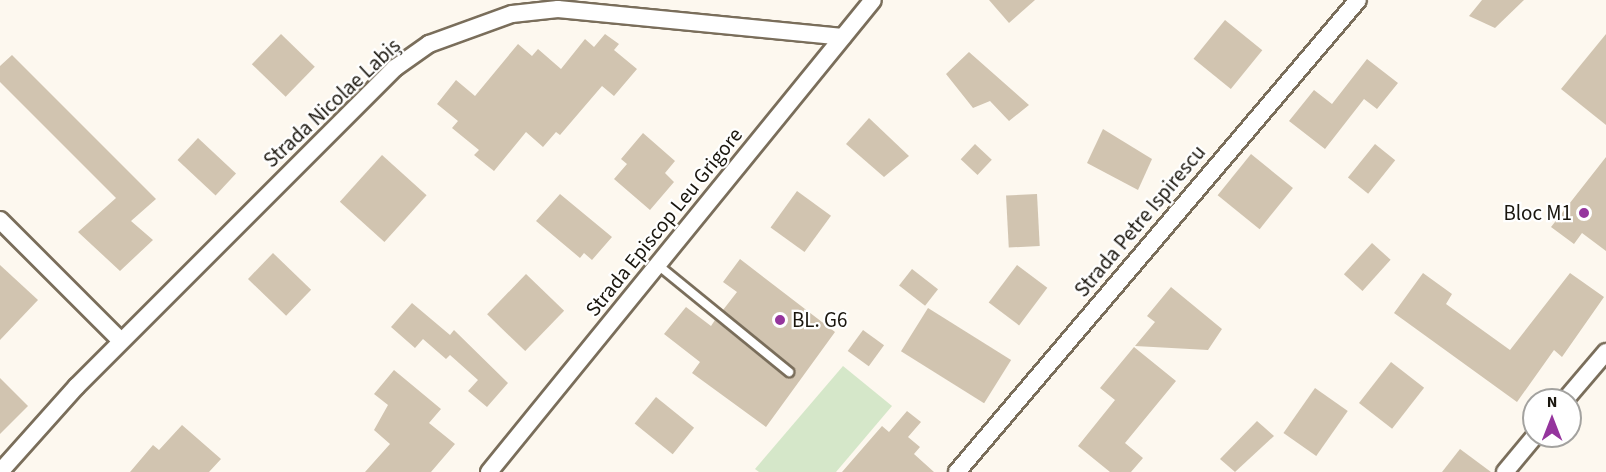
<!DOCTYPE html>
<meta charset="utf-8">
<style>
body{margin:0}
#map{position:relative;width:1606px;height:472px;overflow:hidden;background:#fdf8ef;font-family:"Source Sans 3",sans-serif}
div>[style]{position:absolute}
.green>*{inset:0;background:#d5e7c9}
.building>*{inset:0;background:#d1c4b0;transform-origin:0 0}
.roads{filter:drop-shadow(2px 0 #7a6e5b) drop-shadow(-2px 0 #7a6e5b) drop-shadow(0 2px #7a6e5b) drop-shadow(0 -2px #7a6e5b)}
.lane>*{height:8px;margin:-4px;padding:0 4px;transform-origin:4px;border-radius:4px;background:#fff}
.street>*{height:16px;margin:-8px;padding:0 8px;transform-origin:8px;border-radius:8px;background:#fff}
.dots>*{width:16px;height:16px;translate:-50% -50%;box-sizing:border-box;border:3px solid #fff;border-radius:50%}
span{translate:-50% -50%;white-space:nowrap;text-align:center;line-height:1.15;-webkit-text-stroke:4.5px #fff;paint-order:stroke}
.street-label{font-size:21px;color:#1a160e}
.poi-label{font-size:21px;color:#1a160e}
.right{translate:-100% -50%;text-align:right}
.left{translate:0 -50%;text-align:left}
.north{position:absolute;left:1522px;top:388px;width:60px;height:60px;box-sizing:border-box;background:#fff;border:2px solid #a3a29f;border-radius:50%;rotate:0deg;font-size:16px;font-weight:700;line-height:24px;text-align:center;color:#1a160e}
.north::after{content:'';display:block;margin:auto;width:21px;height:27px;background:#95359d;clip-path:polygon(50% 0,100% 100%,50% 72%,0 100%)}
</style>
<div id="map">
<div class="green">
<i style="clip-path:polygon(843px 366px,892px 406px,836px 472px,759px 472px,755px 469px)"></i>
</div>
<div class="building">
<i style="clip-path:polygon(989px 0,1035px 0,1009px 23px)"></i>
<i style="clip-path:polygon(1482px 0,1524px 0,1495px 28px,1469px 16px)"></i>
<i style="left:1225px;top:20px;width:48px;height:50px;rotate:39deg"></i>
<i style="left:281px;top:34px;width:47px;height:42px;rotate:44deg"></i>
<i style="clip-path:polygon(605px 34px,619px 44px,614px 50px,637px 69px,614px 96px,602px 86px,560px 135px,556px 132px,543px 147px,526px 132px,494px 171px,474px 155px,479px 150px,452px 128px,458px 121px,437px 104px,456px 80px,475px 96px,518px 44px,532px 56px,538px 49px,561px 69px,585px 39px,594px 47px)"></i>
<i style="clip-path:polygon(1606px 34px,1606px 125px,1561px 89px)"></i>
<i style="clip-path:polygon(969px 52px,1029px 105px,1009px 121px,990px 101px,973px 108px,946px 74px)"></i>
<i style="clip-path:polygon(12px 55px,156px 199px,131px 221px,153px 240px,120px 271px,78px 232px,116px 198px,0 82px,0 66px)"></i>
<i style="clip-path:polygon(1367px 59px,1398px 83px,1377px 109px,1364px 99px,1325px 149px,1289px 121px,1314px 90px,1332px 104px)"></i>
<i style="clip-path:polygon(869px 118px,909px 156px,884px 177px,846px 144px)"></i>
<i style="clip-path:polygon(1103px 129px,1152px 159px,1138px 190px,1087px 163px)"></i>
<i style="clip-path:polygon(643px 133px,675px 161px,665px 173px,674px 182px,650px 210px,614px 179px,627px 164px,621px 159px)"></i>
<i style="left:198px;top:138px;width:52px;height:30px;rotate:43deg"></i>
<i style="left:975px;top:144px;width:23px;height:21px;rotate:43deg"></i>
<i style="left:1375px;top:144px;width:26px;height:43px;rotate:39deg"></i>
<i style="left:1251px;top:154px;width:54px;height:53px;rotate:39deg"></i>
<i style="left:382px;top:155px;width:60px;height:63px;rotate:42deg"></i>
<i style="clip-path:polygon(1606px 157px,1606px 251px,1582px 233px,1574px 244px,1551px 227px)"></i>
<i style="left:797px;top:191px;width:42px;height:45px;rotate:36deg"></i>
<i style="clip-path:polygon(560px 194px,612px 237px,592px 260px,584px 253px,580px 258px,536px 221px)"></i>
<i style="left:1037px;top:194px;width:52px;height:31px;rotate:87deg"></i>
<i style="left:1372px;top:243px;width:25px;height:42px;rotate:42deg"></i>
<i style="left:273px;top:253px;width:53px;height:36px;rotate:44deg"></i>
<i style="clip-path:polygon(740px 259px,835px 332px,766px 427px,692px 373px,700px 362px,664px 334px,686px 307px,711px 326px,715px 320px,785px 377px,794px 376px,793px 367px,723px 310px,737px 292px,723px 282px)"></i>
<i style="clip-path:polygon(0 265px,38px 300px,0 340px)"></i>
<i style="left:1017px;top:265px;width:38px;height:47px;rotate:37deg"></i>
<i style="left:912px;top:269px;width:33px;height:21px;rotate:38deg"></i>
<i style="clip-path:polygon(1423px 273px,1452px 294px,1446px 304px,1510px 350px,1570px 273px,1604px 297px,1562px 357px,1554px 350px,1517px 402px,1394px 313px)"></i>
<i style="left:526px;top:274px;width:53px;height:56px;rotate:44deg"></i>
<i style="clip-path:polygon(1171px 287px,1222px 329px,1208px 350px,1135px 346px,1155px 322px,1147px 316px)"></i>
<i style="clip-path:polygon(412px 303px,450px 335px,454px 330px,508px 383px,487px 407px,468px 391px,478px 380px,450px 355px,446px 359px,423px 339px,415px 348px,391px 327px)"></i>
<i style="left:928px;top:308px;width:98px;height:51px;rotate:32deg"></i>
<i style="left:863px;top:330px;width:26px;height:26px;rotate:36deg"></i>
<i style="clip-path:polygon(1134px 347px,1176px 381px,1125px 443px,1143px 458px,1131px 472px,1110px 472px,1078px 446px,1115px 400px,1100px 388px)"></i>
<i style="left:1391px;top:362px;width:42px;height:52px;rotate:38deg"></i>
<i style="clip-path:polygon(394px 370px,441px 409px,429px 423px,455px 444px,431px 472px,365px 472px,390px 444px,374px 430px,388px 405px,374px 394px)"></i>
<i style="clip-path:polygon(0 378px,28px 406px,0 434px)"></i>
<i style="left:1315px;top:388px;width:40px;height:55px;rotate:35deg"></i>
<i style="left:656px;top:397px;width:49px;height:34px;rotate:39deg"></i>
<i style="clip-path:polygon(907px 411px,921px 422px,908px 437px,920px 447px,914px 454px,934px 472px,842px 472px,882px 426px,889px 432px)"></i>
<i style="clip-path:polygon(1257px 421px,1274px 436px,1235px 472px,1220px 459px)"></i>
<i style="clip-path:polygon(182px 425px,221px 459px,209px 472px,130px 472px,153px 445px,159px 450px)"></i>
<i style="clip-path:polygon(1460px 449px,1491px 472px,1442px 472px)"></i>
</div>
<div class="roads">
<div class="lane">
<i style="left:659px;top:266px;width:168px;rotate:39.2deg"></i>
</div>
<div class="street">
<i style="left:0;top:220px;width:171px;rotate:45deg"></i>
<i style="left:1565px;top:400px;width:63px;rotate:-49.5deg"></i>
<i style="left:0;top:472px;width:115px;rotate:-48.2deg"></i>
<i style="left:77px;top:386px;width:450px;rotate:-45deg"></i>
<i style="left:395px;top:68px;width:42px;rotate:-35.2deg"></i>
<i style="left:429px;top:44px;width:88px;rotate:-19.9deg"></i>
<i style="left:512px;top:14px;width:46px;rotate:-6.2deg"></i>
<i style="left:558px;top:9px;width:286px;rotate:5.6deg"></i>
<i style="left:489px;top:472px;width:608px;rotate:-50.87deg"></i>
<i style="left:957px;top:472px;width:619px;rotate:-49.65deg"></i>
<i style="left:1505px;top:472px;width:47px;rotate:-50.2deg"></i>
</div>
</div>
<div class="dots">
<i style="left:1584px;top:213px;background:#95359d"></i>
<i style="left:780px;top:320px;background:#95359d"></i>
</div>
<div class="street-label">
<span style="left:332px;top:103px;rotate:-43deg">Strada Nicolae Labiș</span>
<span style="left:1140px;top:221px;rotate:-50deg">Strada Petre Ispirescu</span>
<span style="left:664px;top:222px;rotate:-51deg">Strada Episcop Leu Grigore</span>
</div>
<div class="poi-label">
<span class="right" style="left:1572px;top:213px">Bloc M1</span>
<span class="left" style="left:792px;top:320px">BL. G6</span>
</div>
<div class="north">N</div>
</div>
